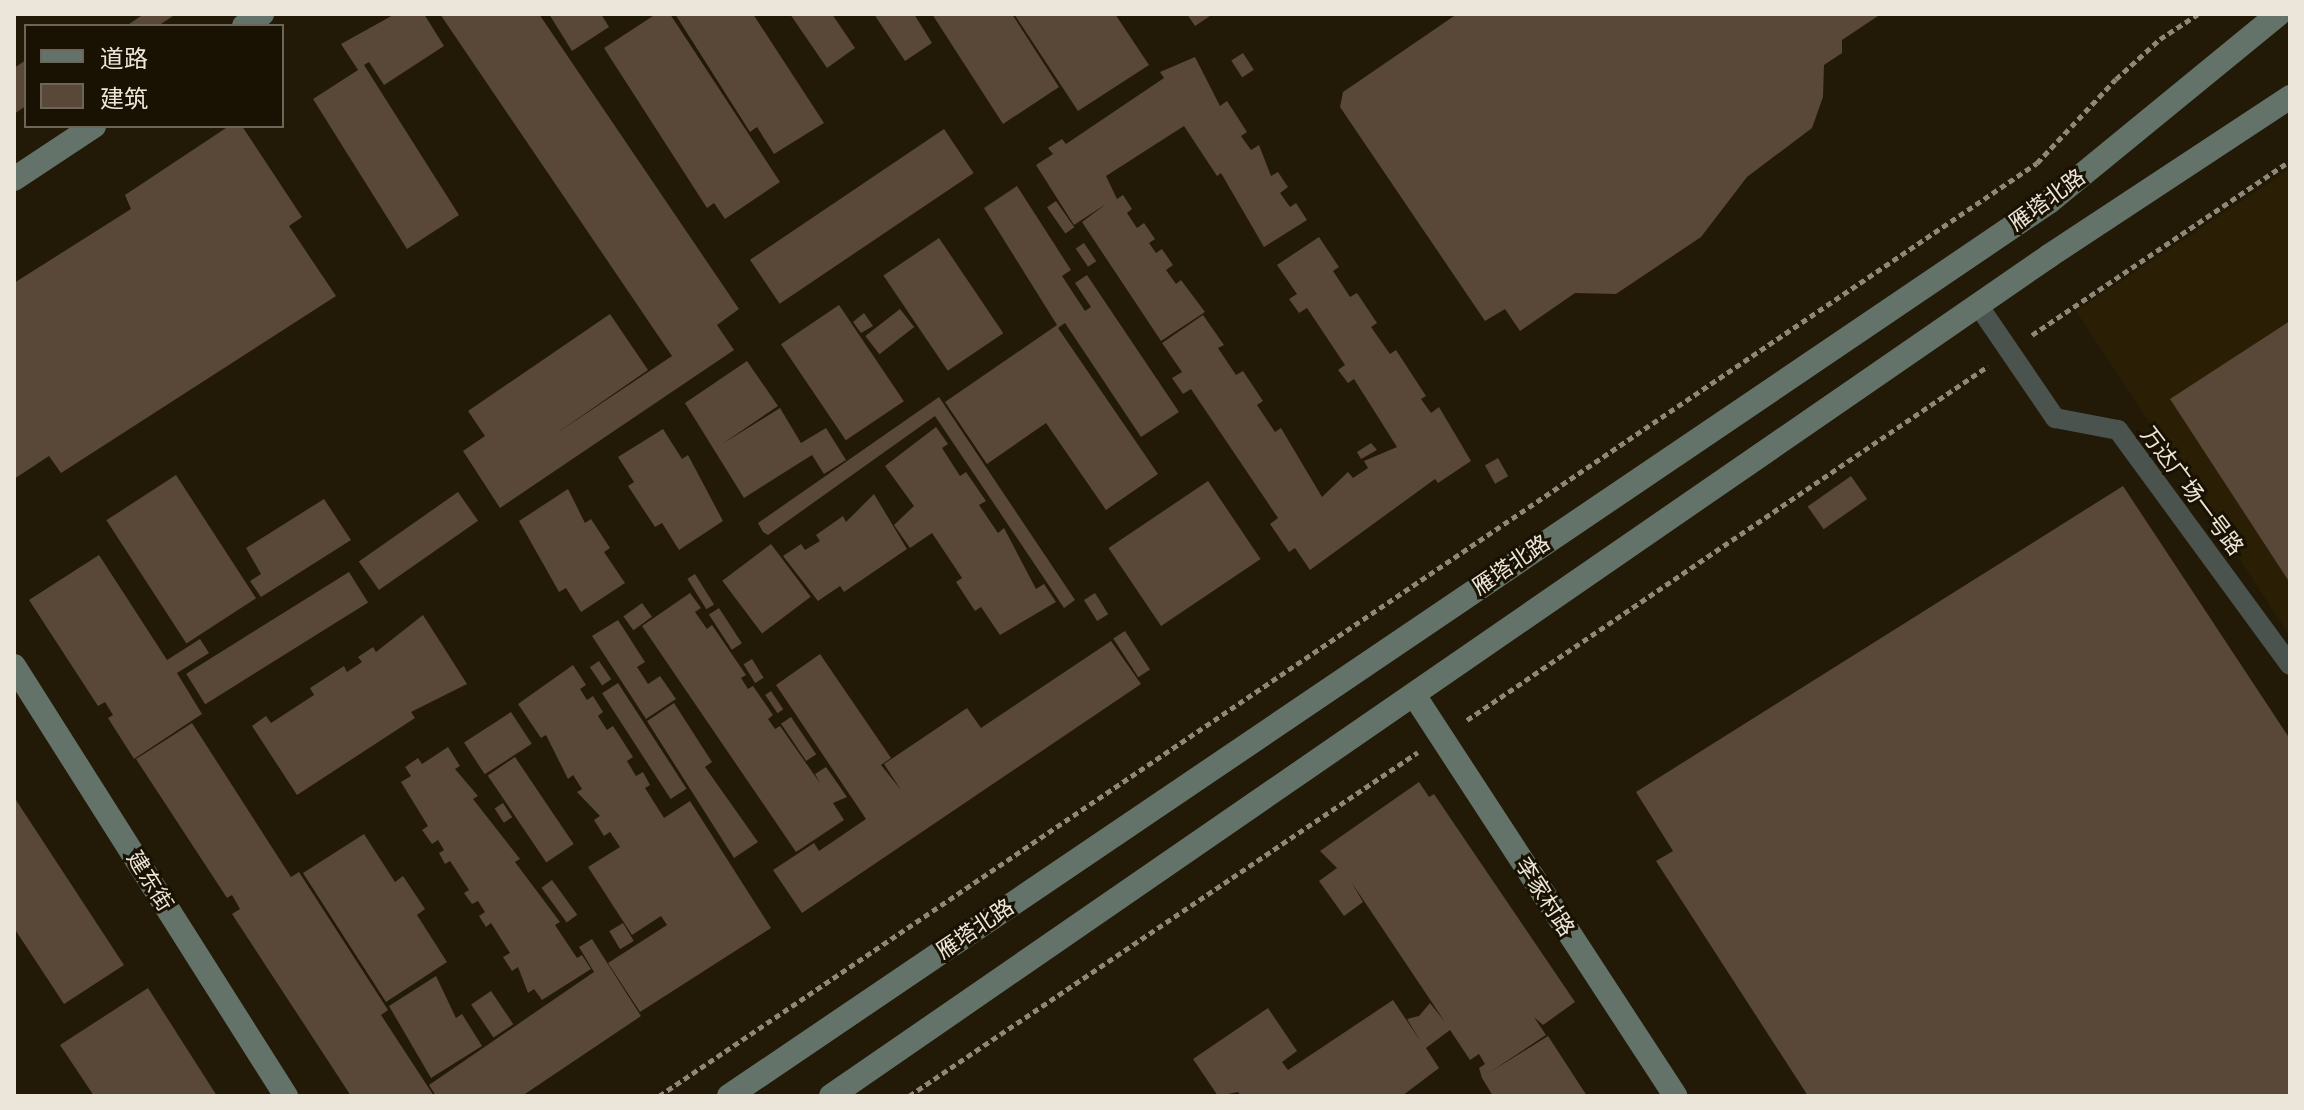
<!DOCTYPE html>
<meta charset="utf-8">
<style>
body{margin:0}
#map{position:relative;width:2304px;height:1110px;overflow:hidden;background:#221a07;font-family:Inter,"Noto Sans SC",sans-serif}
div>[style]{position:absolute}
.built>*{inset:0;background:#2a1e05}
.building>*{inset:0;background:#594738;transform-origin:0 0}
.path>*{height:5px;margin-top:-2.5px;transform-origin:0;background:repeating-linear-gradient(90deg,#8f8878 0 6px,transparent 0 10px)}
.lane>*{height:20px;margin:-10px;padding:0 10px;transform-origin:10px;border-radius:10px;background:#4a534d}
.secondary>*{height:24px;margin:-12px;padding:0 12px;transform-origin:12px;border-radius:12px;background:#647369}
span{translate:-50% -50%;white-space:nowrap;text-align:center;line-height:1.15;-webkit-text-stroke:6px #191101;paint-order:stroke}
.street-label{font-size:22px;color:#ece6da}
.frame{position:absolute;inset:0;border:16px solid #ece6da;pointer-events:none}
.legend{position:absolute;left:24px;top:24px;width:260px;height:104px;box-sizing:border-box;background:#191101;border:2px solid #6d6658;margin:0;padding:10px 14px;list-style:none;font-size:24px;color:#ece6da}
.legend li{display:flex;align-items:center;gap:16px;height:40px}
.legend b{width:40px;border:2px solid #6d6658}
</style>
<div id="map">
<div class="built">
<i style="clip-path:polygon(2290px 169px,2290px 636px,2076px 311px)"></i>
</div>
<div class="building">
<i style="clip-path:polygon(144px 14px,176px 14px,158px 26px,126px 26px)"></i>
<i style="clip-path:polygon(395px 14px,424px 14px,444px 46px,384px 85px,369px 62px,364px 65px,459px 215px,407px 249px,313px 99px,358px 70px,341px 44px)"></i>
<i style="clip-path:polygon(440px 14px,539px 14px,739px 309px,717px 325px,734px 350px,500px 508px,463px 451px,485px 436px,468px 411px,610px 314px,648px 370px,554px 435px,672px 356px)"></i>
<i style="clip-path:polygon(549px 14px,601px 14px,609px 27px,572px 51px)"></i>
<i style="clip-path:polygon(656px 14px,670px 14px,780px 182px,725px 219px,714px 203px,707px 208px,604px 48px)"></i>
<i style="clip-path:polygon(675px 14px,753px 14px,824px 123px,774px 154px,757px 127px,750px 132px)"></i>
<i style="clip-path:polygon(790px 14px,832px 14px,855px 48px,827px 68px)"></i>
<i style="clip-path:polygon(874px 14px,914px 14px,932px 43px,905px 61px)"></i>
<i style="clip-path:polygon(932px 14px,1012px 14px,1059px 87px,1003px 124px)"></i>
<i style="clip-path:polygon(1014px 14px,1115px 14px,1149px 65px,1078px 111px)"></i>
<i style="clip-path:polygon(1187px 14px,1213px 14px,1195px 26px)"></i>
<i style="clip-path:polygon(1457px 14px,1881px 14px,1842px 40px,1842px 53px,1824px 65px,1823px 97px,1812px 128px,1747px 177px,1701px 237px,1616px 294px,1575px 293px,1520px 331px,1505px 309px,1485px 321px,1340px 107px,1343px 92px)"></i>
<i style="left:1243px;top:53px;width:20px;height:14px;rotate:57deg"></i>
<i style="clip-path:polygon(1195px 57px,1220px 106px,1227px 101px,1247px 132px,1241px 136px,1251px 150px,1259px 145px,1271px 176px,1278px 172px,1288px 187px,1280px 193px,1290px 207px,1296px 203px,1307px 220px,1264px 247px,1221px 173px,1217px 176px,1184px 126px,1106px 176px,1117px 199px,1123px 195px,1132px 209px,1127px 213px,1137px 228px,1144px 223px,1155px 239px,1149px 243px,1156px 253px,1162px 249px,1173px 265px,1166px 270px,1176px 284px,1181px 280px,1205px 312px,1161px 341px,1082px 222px,1106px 204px,1074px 225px,1036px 165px,1053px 154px,1048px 148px,1062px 139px,1066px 144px,1164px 78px,1160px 72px)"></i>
<i style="clip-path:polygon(26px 60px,26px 106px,14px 114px,14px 68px)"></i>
<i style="clip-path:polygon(229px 126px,242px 126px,302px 217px,289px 226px,336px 296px,61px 473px,49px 456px,14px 479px,14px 283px,131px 209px,125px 195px)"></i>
<i style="left:944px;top:129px;width:53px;height:234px;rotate:56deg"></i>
<i style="clip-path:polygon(1017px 186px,1071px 270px,1062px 276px,1085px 311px,1091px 307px,1075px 283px,1087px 275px,1179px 412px,1141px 437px,1065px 323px,1058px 328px,1158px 474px,1106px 510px,1046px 423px,987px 464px,945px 402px,1057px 325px,984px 208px)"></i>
<i style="left:1056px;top:201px;width:32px;height:11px;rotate:55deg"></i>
<i style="clip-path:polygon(1319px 237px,1339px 267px,1333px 271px,1350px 297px,1357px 293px,1377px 323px,1371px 327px,1390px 354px,1396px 350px,1426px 396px,1421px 399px,1431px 413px,1439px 407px,1471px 461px,1438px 483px,1435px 479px,1310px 570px,1295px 548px,1289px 552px,1270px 524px,1278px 518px,1191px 389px,1183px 394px,1172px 378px,1182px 372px,1162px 343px,1203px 315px,1224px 345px,1218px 348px,1236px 375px,1243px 371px,1263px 401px,1257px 405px,1275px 432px,1281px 428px,1322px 497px,1348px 472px,1353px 478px,1368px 468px,1364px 461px,1397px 447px,1354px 379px,1348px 383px,1338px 370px,1345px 365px,1307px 308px,1299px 313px,1289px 299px,1297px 294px,1277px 265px)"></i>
<i style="left:939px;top:238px;width:115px;height:67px;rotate:56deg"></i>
<i style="left:1084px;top:243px;width:22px;height:10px;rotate:56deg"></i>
<i style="left:839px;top:305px;width:116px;height:70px;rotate:56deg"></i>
<i style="left:900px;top:309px;width:23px;height:44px;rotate:52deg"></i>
<i style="clip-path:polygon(864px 313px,873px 326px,861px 333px,853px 322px)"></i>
<i style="clip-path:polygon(2290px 321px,2290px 583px,2170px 399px)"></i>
<i style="clip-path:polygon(747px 361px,778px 406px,722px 444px,780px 408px,801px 443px,826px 428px,846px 460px,824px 474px,812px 455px,744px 498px,685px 403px)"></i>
<i style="clip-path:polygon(939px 397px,1075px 600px,1064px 608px,935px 416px,768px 535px,763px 532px,758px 523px)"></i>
<i style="clip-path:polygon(936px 427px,948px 444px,942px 448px,960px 476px,966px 472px,986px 501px,979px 505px,998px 533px,1004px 528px,1036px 589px,1044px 584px,1056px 602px,1000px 635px,981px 607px,975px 611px,956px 582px,962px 578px,932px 533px,910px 548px,894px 525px,914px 506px,885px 466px)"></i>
<i style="clip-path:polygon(663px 429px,682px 459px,688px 455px,723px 521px,679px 550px,662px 523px,655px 527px,628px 486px,634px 482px,618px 457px)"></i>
<i style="clip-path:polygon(1371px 443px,1377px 450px,1361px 459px,1357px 452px)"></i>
<i style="left:1498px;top:458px;width:21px;height:15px;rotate:61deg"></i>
<i style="left:176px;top:475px;width:147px;height:83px;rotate:57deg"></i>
<i style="left:1851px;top:476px;width:28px;height:53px;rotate:55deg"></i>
<i style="left:1208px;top:481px;width:94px;height:120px;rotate:56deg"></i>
<i style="clip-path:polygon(2123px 486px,2290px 739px,2290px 1096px,1808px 1096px,1656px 861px,1673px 851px,1636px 792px)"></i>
<i style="clip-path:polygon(568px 489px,585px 523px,591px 519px,610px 548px,604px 552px,625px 583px,581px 612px,566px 588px,559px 592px,519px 521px)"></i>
<i style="left:458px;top:492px;width:35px;height:121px;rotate:55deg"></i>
<i style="clip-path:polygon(874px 494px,907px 549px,844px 592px,840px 586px,818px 601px,783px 556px,801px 544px,805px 550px,820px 541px,816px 535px,843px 516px,846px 522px)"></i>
<i style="clip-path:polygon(324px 499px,351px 540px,261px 597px,250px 581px,261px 574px,246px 548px)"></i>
<i style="left:771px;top:544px;width:66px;height:61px;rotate:53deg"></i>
<i style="clip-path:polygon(99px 555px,167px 660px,200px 639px,209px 653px,177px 673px,202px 714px,134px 759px,108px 718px,113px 715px,105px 702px,98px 706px,29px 600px)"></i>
<i style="left:349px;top:572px;width:36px;height:192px;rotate:58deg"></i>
<i style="left:695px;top:574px;width:36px;height:9px;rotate:58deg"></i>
<i style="clip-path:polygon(690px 593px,701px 608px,695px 612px,707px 629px,712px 625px,746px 675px,741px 678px,748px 689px,753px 686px,773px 715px,768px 719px,775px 729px,780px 726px,820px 783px,815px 774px,826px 767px,847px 797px,833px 803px,844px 820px,796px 852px,642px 626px)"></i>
<i style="left:1095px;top:593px;width:25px;height:13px;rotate:58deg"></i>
<i style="left:642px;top:603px;width:17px;height:23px;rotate:54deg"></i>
<i style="left:719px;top:608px;width:42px;height:12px;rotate:57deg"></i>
<i style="clip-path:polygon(423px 615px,467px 684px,411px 712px,415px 718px,297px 795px,252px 726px,266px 716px,271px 723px,314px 695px,310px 688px,344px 666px,347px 672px,362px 662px,358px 657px,373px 647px,376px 652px)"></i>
<i style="clip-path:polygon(618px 620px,645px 662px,637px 667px,648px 684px,660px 676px,676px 699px,646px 719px,592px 636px)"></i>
<i style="left:1125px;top:631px;width:46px;height:14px;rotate:57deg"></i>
<i style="clip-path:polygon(1111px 641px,1141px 684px,802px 913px,773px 870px,814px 843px,819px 851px,866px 819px,776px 685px,820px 654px,891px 758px,881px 765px,901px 790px,884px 764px,967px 708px,981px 728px)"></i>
<i style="left:752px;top:659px;width:22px;height:10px;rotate:58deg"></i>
<i style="left:599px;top:661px;width:22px;height:11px;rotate:56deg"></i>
<i style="clip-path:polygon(573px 665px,586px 685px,580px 689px,587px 700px,593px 696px,603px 712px,598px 716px,607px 730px,613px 726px,633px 757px,627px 761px,636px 776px,643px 772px,650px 785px,645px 788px,664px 818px,690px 801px,771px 928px,640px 1012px,608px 963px,667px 925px,661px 916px,632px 935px,588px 867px,620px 847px,610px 832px,604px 836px,594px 820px,600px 816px,577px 792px,582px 789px,573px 775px,568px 779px,546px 735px,541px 738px,518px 704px)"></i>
<i style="left:618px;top:683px;width:126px;height:19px;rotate:57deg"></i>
<i style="left:771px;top:691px;width:22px;height:7px;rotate:56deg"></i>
<i style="clip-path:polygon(674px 703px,712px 762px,705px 767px,758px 842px,734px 858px,647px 721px)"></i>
<i style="left:511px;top:712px;width:38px;height:56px;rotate:57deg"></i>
<i style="left:791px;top:717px;width:45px;height:12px;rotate:56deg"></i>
<i style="clip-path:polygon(192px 723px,291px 877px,299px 872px,388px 1010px,381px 1015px,434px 1096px,351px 1096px,232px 914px,240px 909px,232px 895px,227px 898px,136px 759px)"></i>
<i style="clip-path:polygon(448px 747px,460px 766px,455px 769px,478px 796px,473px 799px,520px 859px,515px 862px,560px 922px,555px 925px,577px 958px,582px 955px,591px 969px,542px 1000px,534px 989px,528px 993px,518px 967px,512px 971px,503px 957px,510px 953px,491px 923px,486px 927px,479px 916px,485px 912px,478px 901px,472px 904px,464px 893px,469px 890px,450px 861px,445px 864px,439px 853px,444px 850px,438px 840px,432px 844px,422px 830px,428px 826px,401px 782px,411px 776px,405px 767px,418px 758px,422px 764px)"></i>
<i style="left:515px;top:757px;width:105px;height:33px;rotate:56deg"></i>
<i style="clip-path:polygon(1419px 782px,1429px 797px,1434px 794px,1575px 1002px,1543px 1025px,1534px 1017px,1546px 1035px,1490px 1072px,1548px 1036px,1587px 1096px,1493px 1096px,1482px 1078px,1479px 1068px,1485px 1064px,1479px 1054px,1470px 1060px,1450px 1030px,1426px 1048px,1439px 1068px,1402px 1096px,1241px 1096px,1238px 1092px,1218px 1096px,1193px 1059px,1268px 1008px,1297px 1051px,1282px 1062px,1288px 1070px,1393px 1000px,1421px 1042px,1407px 1019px,1419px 1016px,1430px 1003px,1445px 1022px,1352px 883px,1363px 902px,1344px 916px,1319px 881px,1337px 868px,1320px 851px)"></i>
<i style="clip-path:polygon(14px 797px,124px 965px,64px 1004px,14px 928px)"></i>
<i style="left:503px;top:803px;width:17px;height:10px;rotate:57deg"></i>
<i style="clip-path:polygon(364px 834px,395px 882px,403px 876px,425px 909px,417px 915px,447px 962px,386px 1002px,303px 873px)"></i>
<i style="left:552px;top:880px;width:43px;height:13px;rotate:54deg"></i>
<i style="left:623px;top:923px;width:21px;height:16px;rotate:59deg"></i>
<i style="clip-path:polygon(592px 939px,641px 1016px,522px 1096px,436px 1096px,429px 1085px,594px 972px,579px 947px)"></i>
<i style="clip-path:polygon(436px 976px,456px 1018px,462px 1014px,482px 1046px,431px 1078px,389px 1006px)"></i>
<i style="clip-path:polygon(148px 988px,217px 1096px,94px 1096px,60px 1045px)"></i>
<i style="left:491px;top:991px;width:40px;height:24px;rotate:56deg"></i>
</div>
<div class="path">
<i style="left:2032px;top:335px;width:311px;rotate:-34deg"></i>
<i style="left:1467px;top:720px;width:630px;rotate:-34.19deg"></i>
<i style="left:659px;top:1096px;width:1664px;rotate:-34.1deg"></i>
<i style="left:2037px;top:163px;width:115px;rotate:-46.8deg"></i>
<i style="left:2116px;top:79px;width:59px;rotate:-42.3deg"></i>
<i style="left:2160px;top:39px;width:45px;rotate:-33.3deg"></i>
<i style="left:909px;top:1096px;width:614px;rotate:-34.05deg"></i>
</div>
<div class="lane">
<i style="left:1978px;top:305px;width:137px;rotate:55.7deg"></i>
<i style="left:2055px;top:418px;width:64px;rotate:10.8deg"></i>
<i style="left:2118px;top:430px;width:291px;rotate:53.8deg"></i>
</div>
<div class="secondary">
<i style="left:244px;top:26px;width:22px;rotate:-34deg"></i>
<i style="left:14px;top:179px;width:96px;rotate:-33.5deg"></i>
<i style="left:14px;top:666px;width:509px;rotate:57.68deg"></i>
<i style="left:1416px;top:698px;width:475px;rotate:56.9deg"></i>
<i style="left:729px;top:1096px;width:1594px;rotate:-34.11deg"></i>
<i style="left:2049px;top:202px;width:297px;rotate:-39.3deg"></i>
<i style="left:831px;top:1096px;width:1480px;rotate:-34.59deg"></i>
<i style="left:2049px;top:256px;width:289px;rotate:-33.4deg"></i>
</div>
<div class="street-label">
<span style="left:2047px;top:200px;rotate:-36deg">雁塔北路</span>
<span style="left:2192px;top:491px;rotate:53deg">万达广场一号路</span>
<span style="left:1511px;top:565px;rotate:-34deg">雁塔北路</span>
<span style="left:150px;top:881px;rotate:58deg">建东街</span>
<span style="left:1545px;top:897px;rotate:57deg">李家村路</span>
<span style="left:975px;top:929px;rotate:-34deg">雁塔北路</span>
</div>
<div class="frame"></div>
<ul class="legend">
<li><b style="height:10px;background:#647369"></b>道路</li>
<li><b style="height:22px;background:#594738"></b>建筑</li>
</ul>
</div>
